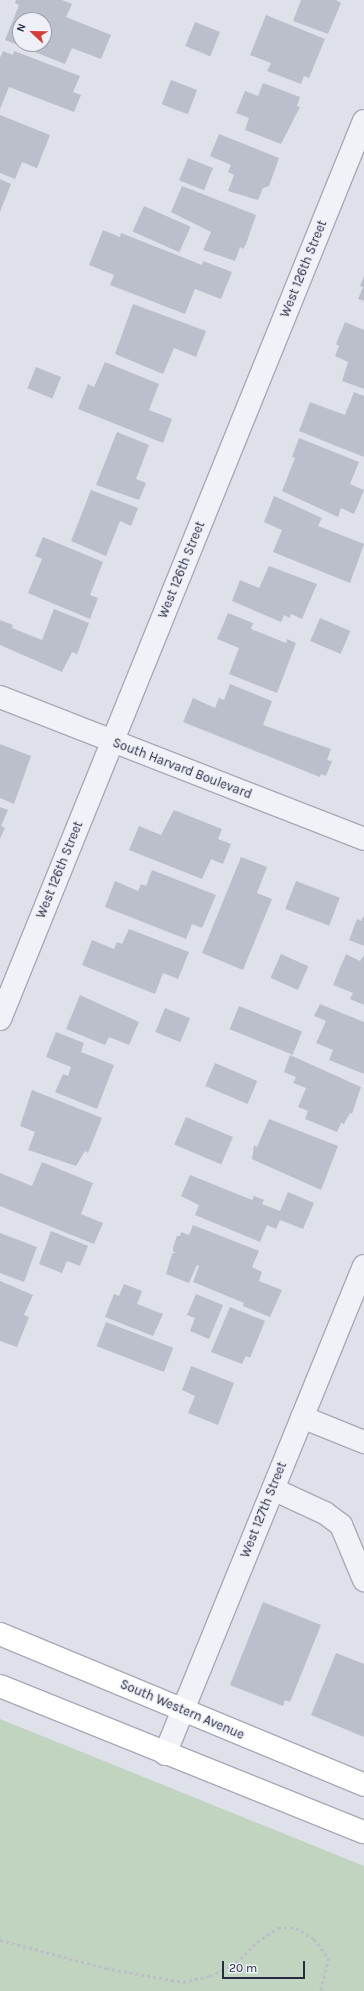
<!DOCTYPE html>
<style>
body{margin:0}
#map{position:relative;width:364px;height:1991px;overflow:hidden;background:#dee1e9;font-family:Karla,sans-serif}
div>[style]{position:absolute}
.green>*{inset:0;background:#c0d4bf}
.building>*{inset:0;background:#bbbfcc;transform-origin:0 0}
.path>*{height:2.5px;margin-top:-1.25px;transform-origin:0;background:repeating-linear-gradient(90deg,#bcbec8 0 3px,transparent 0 6px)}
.roads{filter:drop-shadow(1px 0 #a7aab7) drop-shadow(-1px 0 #a7aab7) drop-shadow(0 1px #a7aab7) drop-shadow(0 -1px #a7aab7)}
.minor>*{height:22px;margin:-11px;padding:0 11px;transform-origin:11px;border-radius:11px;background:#f1f2f7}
.major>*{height:22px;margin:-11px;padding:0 11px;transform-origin:11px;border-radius:11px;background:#fff}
span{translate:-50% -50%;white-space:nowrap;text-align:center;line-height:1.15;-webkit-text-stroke:3px #eef0f7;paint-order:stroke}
.street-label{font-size:13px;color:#262b42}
.north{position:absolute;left:12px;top:12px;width:40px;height:40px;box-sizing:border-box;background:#eef0f7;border:1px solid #9ea1af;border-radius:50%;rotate:292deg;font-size:11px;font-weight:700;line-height:16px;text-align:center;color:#262b42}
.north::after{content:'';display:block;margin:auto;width:14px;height:18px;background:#d93c38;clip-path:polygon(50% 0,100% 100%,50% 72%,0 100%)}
.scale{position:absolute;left:222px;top:1961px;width:83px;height:18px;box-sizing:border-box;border:2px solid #262b42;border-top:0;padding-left:5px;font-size:12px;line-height:14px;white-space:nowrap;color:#262b42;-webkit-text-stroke:3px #eef0f7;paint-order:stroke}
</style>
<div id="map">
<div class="green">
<i style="clip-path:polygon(0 1719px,364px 1866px,364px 1991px,0 1991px)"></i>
</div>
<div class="building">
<i style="clip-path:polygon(evenodd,16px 0,62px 0,72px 4px,66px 17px,111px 35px,101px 59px,72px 48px,65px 64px,5px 40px,19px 5px,15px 3px,16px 0,20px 20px,44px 20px,44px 44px,20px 44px,20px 20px)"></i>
<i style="clip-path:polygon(301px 0,336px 0,341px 3px,328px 34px,293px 21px)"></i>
<i style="clip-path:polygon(266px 15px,325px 39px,309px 78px,304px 76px,301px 84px,267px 71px,271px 63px,250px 55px)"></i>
<i style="left:195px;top:22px;width:27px;height:26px;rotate:22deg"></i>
<i style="clip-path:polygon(3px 51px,13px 55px,14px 51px,80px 76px,73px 92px,81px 95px,74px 112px,9px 87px,0 109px,0 58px)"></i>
<i style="left:171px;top:80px;width:28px;height:26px;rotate:21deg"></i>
<i style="clip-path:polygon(263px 83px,300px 97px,297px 106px,300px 107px,281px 144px,245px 130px,249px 118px,236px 113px,245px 91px,258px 96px)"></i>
<i style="clip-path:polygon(0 115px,50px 135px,37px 168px,22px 162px,15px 179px,0 173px)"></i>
<i style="clip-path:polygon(219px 134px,279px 158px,269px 186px,263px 188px,258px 200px,228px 191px,234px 175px,228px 172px,231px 165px,210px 156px)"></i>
<i style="left:188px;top:158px;width:27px;height:24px;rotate:22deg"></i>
<i style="clip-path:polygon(0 179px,11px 184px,0 212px)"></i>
<i style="clip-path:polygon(182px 186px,256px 215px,246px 244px,243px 249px,240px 247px,235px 261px,203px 250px,211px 232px,171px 212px)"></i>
<i style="left:144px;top:206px;width:51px;height:28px;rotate:24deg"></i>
<i style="clip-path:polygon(103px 230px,120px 237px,121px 233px,202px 265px,203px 261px,232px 272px,221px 299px,195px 289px,185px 314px,110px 285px,114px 275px,89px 265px)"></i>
<i style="clip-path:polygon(364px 276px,364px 301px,358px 299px,363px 287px,360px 286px)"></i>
<i style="clip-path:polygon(133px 304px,206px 331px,196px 357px,174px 348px,163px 374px,115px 354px)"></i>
<i style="clip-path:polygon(345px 322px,364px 330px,364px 389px,342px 381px,348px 362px,335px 356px,339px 346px,336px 344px)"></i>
<i style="clip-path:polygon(105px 362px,159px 384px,149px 410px,172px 419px,163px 443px,78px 409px,88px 384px,94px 387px)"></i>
<i style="left:36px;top:367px;width:27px;height:23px;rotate:22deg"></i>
<i style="clip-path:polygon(354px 392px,364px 396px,364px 457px,299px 431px,310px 402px,345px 415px)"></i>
<i style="clip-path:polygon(117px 432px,149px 445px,136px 479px,146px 483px,139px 500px,96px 485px)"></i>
<i style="clip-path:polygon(299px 438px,359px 462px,350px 484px,364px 490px,354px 514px,341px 508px,338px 517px,282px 491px,295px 458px,292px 457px)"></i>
<i style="clip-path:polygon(91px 490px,138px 508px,131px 526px,120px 521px,106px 556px,71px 541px)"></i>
<i style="clip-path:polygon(274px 496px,322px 518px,318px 526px,364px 544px,350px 583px,273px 552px,282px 530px,264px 522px)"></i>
<i style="clip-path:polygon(43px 537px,103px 562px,90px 595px,98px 598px,90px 619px,28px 593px,42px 559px,35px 556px)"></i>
<i style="clip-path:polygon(269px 566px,317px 584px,302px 619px,291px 614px,290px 618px,284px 615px,281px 622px,232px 601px,240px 580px,259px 588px)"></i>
<i style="clip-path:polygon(54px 609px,89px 623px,77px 654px,72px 652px,62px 672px,0 645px,0 620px,13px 625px,12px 628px,42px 640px)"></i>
<i style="clip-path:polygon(228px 613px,253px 623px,251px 629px,286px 643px,287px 639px,296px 643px,277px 693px,229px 674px,239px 648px,217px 639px)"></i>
<i style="left:320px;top:618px;width:33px;height:25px;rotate:23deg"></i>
<i style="clip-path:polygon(230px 684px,272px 701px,263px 725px,331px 749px,327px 760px,332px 761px,326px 776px,321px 774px,320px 777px,183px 722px,193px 698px,215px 708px,219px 698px,224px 700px)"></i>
<i style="clip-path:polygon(0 744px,31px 756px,14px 804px,0 798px)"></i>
<i style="clip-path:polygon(0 807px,8px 810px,1px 826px,5px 828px,0 839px)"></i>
<i style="clip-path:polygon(174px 810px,222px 829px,218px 839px,231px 844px,223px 864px,211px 859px,202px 879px,129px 850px,139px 826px,161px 835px)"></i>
<i style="clip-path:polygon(241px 857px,267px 867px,257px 893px,272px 899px,243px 970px,202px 953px)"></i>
<i style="clip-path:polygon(152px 870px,216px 895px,202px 928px,192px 924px,186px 939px,105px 907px,115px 881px,138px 891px,141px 884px,146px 886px)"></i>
<i style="left:296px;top:881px;width:47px;height:30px;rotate:21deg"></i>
<i style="clip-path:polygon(364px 915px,364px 946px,349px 940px,357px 919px,361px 921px)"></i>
<i style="clip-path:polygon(129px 929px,189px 952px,178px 979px,163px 973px,155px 994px,82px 965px,92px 940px,114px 949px,117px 942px,122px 944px)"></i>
<i style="left:281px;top:954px;width:30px;height:26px;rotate:24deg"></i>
<i style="clip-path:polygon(346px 954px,360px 961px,364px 955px,364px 1005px,350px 999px,353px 993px,333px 985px)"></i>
<i style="clip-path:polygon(80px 995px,139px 1022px,129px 1045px,109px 1037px,105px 1045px,66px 1029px)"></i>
<i style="clip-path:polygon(320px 1004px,364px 1022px,364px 1074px,329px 1060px,333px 1050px,316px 1043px,326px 1021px,314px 1016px)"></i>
<i style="left:239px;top:1006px;width:68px;height:25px;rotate:22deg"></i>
<i style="left:165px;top:1008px;width:27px;height:26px;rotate:22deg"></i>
<i style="clip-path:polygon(56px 1032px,84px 1043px,81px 1052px,114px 1065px,97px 1109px,55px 1092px,63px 1074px,68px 1076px,71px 1067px,46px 1057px)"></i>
<i style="clip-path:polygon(290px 1055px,361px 1087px,352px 1114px,350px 1113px,344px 1124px,341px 1123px,337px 1132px,305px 1119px,308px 1111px,298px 1107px,306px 1088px,293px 1083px,296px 1077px,284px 1072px)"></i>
<i style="left:215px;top:1063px;width:46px;height:25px;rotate:23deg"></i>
<i style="clip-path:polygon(32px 1090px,102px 1118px,88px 1153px,85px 1151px,76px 1166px,28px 1150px,35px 1132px,20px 1126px)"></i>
<i style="left:186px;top:1117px;width:51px;height:30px;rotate:23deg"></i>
<i style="clip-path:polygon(269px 1119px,338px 1146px,321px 1190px,252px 1159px,254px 1145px,257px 1147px)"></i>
<i style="clip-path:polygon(42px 1162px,93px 1183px,81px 1214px,103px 1223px,94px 1244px,0 1206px,0 1173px,32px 1186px)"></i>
<i style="clip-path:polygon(190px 1175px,252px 1200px,254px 1196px,264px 1200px,262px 1204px,280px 1211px,288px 1192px,314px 1203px,303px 1229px,280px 1220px,276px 1229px,267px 1225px,260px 1242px,195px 1215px,199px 1205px,181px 1196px)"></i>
<i style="clip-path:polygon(193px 1225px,259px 1251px,252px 1267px,262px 1272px,259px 1281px,282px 1290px,270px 1317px,243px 1306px,244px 1303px,193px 1282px,199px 1266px,197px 1265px,189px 1283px,166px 1274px,172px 1254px,176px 1252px,173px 1252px,173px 1247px,177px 1236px,180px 1236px,181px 1232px,189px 1235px)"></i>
<i style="clip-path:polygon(51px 1231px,88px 1246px,80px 1266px,67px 1261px,62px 1273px,39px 1264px)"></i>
<i style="clip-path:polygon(0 1233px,37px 1247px,24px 1282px,0 1273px)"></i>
<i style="clip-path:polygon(0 1281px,33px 1295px,24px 1315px,29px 1317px,17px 1347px,0 1341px)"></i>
<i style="clip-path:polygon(124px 1284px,142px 1291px,137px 1304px,163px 1314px,153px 1336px,105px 1317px,114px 1294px,119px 1296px)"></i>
<i style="clip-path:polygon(196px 1294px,223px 1305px,209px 1339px,190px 1331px,195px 1318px,187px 1315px)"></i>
<i style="clip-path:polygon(230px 1307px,265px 1321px,250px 1358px,246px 1356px,242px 1364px,211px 1352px)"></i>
<i style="left:106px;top:1322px;width:72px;height:26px;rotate:21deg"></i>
<i style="clip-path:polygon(191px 1366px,234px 1383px,218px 1425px,188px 1413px,195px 1396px,182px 1390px)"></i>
<i style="clip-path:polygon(263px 1602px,321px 1625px,290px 1702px,285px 1700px,283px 1706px,230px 1685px)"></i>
<i style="clip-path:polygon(336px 1653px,364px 1664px,364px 1737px,311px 1715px)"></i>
</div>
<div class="path">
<i style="left:0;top:1940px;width:110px;rotate:14.8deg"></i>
<i style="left:106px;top:1968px;width:78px;rotate:10.3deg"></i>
<i style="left:183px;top:1982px;width:28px;rotate:-13deg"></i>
<i style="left:210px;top:1976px;width:29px;rotate:-27deg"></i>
<i style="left:236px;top:1963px;width:30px;rotate:-45deg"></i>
<i style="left:257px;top:1942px;width:25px;rotate:-34deg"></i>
<i style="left:278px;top:1928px;width:18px"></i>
<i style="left:296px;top:1928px;width:21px;rotate:31deg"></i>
<i style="left:314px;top:1939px;width:24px;rotate:52deg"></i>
<i style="left:329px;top:1958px;width:34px;rotate:104deg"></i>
</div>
<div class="roads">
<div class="minor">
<i style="left:0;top:697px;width:391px;rotate:21.3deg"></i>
<i style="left:0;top:1019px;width:969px;rotate:-67.94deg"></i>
<i style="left:302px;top:1417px;width:67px;rotate:22deg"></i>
<i style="left:273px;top:1489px;width:57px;rotate:24.8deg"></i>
<i style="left:325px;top:1513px;width:20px;rotate:37deg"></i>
<i style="left:341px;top:1525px;width:60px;rotate:67.3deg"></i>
<i style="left:165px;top:1754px;width:527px;rotate:-67.82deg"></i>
</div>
<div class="major">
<i style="left:0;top:1634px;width:394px;rotate:22.5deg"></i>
<i style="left:0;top:1686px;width:392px;rotate:21.9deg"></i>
</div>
</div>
<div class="street-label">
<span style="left:304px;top:269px;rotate:-68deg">West 126th Street</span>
<span style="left:182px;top:570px;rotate:-68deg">West 126th Street</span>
<span style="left:182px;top:769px;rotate:21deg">South Harvard Boulevard</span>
<span style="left:60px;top:870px;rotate:-68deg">West 126th Street</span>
<span style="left:264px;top:1510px;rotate:-68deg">West 127th Street</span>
<span style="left:182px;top:1710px;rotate:23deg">South Western Avenue</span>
</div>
<div class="north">N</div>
<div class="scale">20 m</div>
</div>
